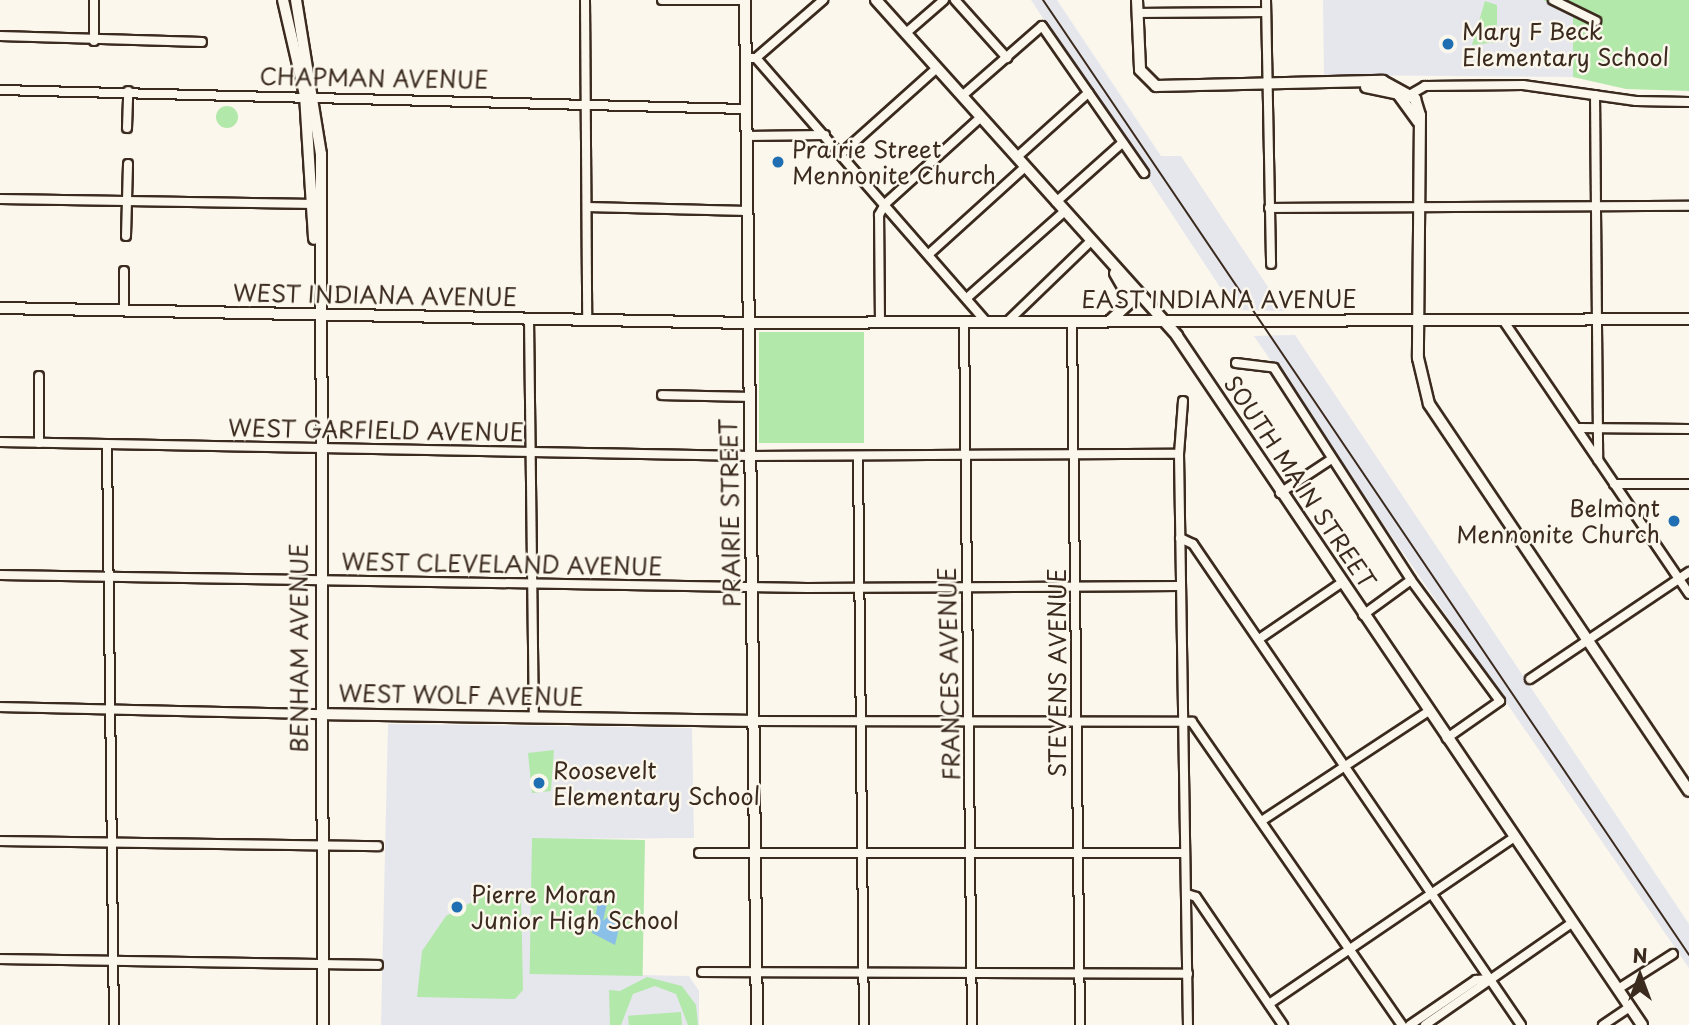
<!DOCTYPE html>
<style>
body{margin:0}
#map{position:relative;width:1689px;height:1025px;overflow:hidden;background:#fbf7ec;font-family:"Playpen Sans",sans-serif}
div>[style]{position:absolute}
.built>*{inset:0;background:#e6e6ed}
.green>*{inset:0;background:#b2e8aa;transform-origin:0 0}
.round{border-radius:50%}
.water>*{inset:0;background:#8abfe8}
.roads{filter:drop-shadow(2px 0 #3b2a1e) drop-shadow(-2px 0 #3b2a1e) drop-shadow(0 2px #3b2a1e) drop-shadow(0 -2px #3b2a1e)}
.street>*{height:8px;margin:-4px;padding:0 4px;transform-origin:4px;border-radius:4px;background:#fbf7ec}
.secondary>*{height:10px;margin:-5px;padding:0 5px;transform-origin:5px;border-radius:5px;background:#fbf7ec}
.rail>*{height:2px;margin:-1px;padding:0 1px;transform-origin:1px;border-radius:1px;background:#3b2a1e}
.dots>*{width:19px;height:19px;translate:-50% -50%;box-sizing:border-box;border:4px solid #fbf7ec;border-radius:50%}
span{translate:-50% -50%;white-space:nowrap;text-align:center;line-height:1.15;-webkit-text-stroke:5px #fbf7ec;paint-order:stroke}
.poi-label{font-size:23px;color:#3b2a1e}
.left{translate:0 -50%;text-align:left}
.right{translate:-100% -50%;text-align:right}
.street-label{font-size:23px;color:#3b2a1e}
.north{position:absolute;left:1605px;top:941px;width:70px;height:70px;-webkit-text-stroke:5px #fbf7ec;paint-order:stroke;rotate:0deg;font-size:19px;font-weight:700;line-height:28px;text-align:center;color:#3b2a1e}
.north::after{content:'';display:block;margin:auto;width:24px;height:32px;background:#3b2a1e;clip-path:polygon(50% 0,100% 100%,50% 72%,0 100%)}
</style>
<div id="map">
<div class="built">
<i style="clip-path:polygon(1031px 0,1057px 0,1161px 156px,1181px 156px,1284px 311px,1235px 310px)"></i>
<i style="clip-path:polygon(1323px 0,1543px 0,1573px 15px,1573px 77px,1324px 75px)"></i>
<i style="clip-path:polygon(1295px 335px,1689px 924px,1689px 968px,1254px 336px)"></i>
<i style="clip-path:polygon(388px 724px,692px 728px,694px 838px,532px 839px,534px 973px,689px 976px,699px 991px,699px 1025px,381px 1025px)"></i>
</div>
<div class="green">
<i style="clip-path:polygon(1543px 0,1689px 0,1689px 91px,1626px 89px,1573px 77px,1573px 15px)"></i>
<i style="clip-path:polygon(1485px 1px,1497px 5px,1497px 42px,1472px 45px)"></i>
<i class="round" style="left:216px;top:106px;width:22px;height:22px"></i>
<i style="left:759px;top:332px;width:105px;height:111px"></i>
<i style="clip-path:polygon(554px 750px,551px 791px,532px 793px,528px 753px)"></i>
<i style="left:532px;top:838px;width:113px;height:136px;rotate:1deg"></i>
<i style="clip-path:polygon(485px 895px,521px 895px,523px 990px,515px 999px,417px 997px,422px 951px,446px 916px)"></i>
<i style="clip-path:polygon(647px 977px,682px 986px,696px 1005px,698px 1025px,688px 1025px,676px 994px,655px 986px,633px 994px,621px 1025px,610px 1025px,609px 990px,620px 991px)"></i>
<i style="left:681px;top:1012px;width:13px;height:53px;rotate:86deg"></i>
</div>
<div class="water">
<i style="clip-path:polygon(598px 903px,607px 903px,603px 921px,612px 913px,620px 924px,615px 945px,592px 933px)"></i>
</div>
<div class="roads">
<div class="street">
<i style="left:585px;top:0;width:320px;rotate:89.6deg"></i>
<i style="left:662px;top:0;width:83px"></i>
<i style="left:955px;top:0;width:78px;rotate:48.1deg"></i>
<i style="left:1266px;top:0;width:264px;rotate:88.9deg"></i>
<i style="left:1553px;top:0;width:48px;rotate:26deg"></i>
<i style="left:1138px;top:13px;width:128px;rotate:-0.4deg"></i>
<i style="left:906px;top:33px;width:50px;rotate:-41deg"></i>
<i style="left:0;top:36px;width:202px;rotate:1.7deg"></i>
<i style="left:94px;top:41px;width:41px;rotate:-90deg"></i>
<i style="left:746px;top:58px;width:10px"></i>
<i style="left:756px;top:58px;width:350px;rotate:48.9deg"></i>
<i style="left:756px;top:58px;width:89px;rotate:-40.9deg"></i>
<i style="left:0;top:90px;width:746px;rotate:1.46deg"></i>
<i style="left:1595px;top:95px;width:365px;rotate:89.5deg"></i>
<i style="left:962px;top:96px;width:106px;rotate:-41.2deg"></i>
<i style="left:1042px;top:26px;width:179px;rotate:55.2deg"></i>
<i style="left:1406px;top:97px;width:22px;rotate:-30deg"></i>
<i style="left:1425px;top:86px;width:98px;rotate:-0.6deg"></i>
<i style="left:1523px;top:85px;width:114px;rotate:8.1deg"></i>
<i style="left:1636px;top:101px;width:53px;rotate:1.1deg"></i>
<i style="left:127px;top:128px;width:37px;rotate:-88deg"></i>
<i style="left:747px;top:136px;width:78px;rotate:-0.7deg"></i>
<i style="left:842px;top:153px;width:127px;rotate:-41.8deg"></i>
<i style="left:1017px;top:157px;width:96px;rotate:-42deg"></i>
<i style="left:0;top:199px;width:315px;rotate:0.9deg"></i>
<i style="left:1056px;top:202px;width:89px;rotate:-41.8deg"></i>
<i style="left:587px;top:207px;width:161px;rotate:1.4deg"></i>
<i style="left:1269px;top:208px;width:420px;rotate:-0.3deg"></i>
<i style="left:126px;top:236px;width:72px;rotate:-88.4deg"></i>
<i style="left:929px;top:254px;width:130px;rotate:-42.2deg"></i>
<i style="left:124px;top:271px;width:39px;rotate:90deg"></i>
<i style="left:968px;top:297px;width:130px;rotate:-41.6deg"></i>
<i style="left:529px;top:319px;width:398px;rotate:89.3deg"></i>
<i style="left:1503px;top:320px;width:331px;rotate:55.8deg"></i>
<i style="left:1072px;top:321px;width:704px;rotate:89.35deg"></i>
<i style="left:964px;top:322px;width:703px;rotate:89.35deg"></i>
<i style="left:1007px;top:322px;width:118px;rotate:-44deg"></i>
<i style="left:880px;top:323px;width:108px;rotate:-90.5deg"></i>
<i style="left:879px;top:215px;width:13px;rotate:-61deg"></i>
<i style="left:885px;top:204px;width:130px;rotate:-42.2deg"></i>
<i style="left:1236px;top:363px;width:38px;rotate:7deg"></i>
<i style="left:1274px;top:368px;width:252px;rotate:57.1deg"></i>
<i style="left:1411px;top:580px;width:150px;rotate:53.7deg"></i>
<i style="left:1500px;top:701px;width:65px;rotate:145.1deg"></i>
<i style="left:39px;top:376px;width:67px;rotate:90deg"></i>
<i style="left:662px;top:395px;width:87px;rotate:1.3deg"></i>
<i style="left:1183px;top:401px;width:53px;rotate:94.3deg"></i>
<i style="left:1179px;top:454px;width:571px;rotate:89.1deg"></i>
<i style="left:1579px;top:428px;width:110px;rotate:0.5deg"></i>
<i style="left:0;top:442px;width:751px;rotate:1.07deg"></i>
<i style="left:751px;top:456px;width:428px;rotate:-0.3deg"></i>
<i style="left:107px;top:445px;width:580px;rotate:89.31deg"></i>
<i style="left:858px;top:456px;width:569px;rotate:89.4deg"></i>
<i style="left:1614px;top:484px;width:75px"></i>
<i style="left:1280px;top:493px;width:60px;rotate:-33.4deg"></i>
<i style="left:1180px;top:538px;width:14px;rotate:25deg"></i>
<i style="left:1193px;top:544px;width:582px;rotate:55.71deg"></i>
<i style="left:0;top:575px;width:807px;rotate:0.92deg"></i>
<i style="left:807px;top:588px;width:373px;rotate:-0.3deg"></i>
<i style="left:1363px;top:615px;width:59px;rotate:-36.1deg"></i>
<i style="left:1259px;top:639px;width:99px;rotate:-34.3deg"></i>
<i style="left:1530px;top:679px;width:192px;rotate:-33.9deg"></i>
<i style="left:0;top:707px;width:320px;rotate:1.3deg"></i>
<i style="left:753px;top:721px;width:439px;rotate:0.1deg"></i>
<i style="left:1192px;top:722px;width:369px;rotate:55.3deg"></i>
<i style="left:1263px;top:820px;width:199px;rotate:-33.3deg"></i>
<i style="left:0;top:841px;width:378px;rotate:0.8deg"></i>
<i style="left:699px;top:853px;width:485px"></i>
<i style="left:1187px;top:894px;width:9px;rotate:18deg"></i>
<i style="left:1196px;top:897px;width:155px;rotate:55.8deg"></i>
<i style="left:0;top:959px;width:378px;rotate:0.9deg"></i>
<i style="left:702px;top:972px;width:486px;rotate:0.2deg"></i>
<i style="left:1618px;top:989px;width:65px;rotate:-32.5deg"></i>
<i style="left:1269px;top:1004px;width:297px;rotate:-34.2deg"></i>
<i style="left:1410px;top:1025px;width:80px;rotate:-34.3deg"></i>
<i style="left:1476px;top:980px;width:13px;rotate:-4deg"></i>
<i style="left:1425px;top:1025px;width:180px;rotate:-34.8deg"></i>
<i style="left:1603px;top:1025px;width:32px;rotate:-34deg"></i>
</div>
<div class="secondary">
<i style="left:283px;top:0;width:98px;rotate:77deg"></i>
<i style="left:305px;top:95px;width:144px;rotate:86.4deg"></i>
<i style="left:296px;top:0;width:156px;rotate:80.8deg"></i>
<i style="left:321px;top:154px;width:871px;rotate:89.87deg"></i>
<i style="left:745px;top:0;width:1025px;rotate:89.33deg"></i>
<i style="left:876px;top:0;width:451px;rotate:48.1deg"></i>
<i style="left:1177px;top:336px;width:831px;rotate:55.98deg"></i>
<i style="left:1137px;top:0;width:70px;rotate:87.5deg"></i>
<i style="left:1140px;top:70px;width:23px;rotate:45deg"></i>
<i style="left:1156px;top:86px;width:227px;rotate:-1.3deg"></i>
<i style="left:1383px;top:81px;width:37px;rotate:29deg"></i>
<i style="left:1415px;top:99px;width:17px;rotate:73deg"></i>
<i style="left:1420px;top:115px;width:243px;rotate:90.5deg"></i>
<i style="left:1418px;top:358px;width:47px;rotate:76.6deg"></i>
<i style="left:1429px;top:404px;width:466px;rotate:56.1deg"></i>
<i style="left:1366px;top:87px;width:33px;rotate:12deg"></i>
<i style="left:1398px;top:94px;width:34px;rotate:54deg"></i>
<i style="left:0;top:308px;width:750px;rotate:1.15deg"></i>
<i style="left:750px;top:323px;width:939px;rotate:-0.24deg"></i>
<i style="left:1112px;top:319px;width:26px;rotate:-43deg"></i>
<i style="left:1131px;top:301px;width:32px;rotate:-120deg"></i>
<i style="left:320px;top:714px;width:433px;rotate:0.9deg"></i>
</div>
</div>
<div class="rail">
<i style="left:1043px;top:0;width:1153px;rotate:55.92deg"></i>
</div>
<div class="dots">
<i style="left:1448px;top:44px;background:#1f6fb2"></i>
<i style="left:778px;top:162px;background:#1f6fb2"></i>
<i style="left:1674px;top:521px;background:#1f6fb2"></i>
<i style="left:539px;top:783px;background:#1f6fb2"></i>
<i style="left:457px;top:907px;background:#1f6fb2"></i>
</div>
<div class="poi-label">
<span class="left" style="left:1462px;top:44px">Mary F Beck<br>Elementary School</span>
<span class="left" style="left:792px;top:162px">Prairie Street<br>Mennonite Church</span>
<span class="right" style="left:1660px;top:521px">Belmont<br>Mennonite Church</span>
<span class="left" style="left:553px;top:783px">Roosevelt<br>Elementary School</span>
<span class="left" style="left:471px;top:907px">Pierre Moran<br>Junior High School</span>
</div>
<div class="street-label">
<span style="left:374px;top:78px;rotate:1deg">CHAPMAN AVENUE</span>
<span style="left:375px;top:295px;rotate:1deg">WEST INDIANA AVENUE</span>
<span style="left:1219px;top:299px">EAST INDIANA AVENUE</span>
<span style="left:376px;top:430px;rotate:1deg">WEST GARFIELD AVENUE</span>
<span style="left:1300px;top:482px;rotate:56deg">SOUTH MAIN STREET</span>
<span style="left:730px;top:513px;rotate:-91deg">PRAIRIE STREET</span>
<span style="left:502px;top:564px;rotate:1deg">WEST CLEVELAND AVENUE</span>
<span style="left:299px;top:648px;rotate:-90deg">BENHAM AVENUE</span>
<span style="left:1057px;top:673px;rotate:-90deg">STEVENS AVENUE</span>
<span style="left:949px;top:674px;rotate:-91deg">FRANCES AVENUE</span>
<span style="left:461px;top:695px;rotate:1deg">WEST WOLF AVENUE</span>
</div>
<div class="north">N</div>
</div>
